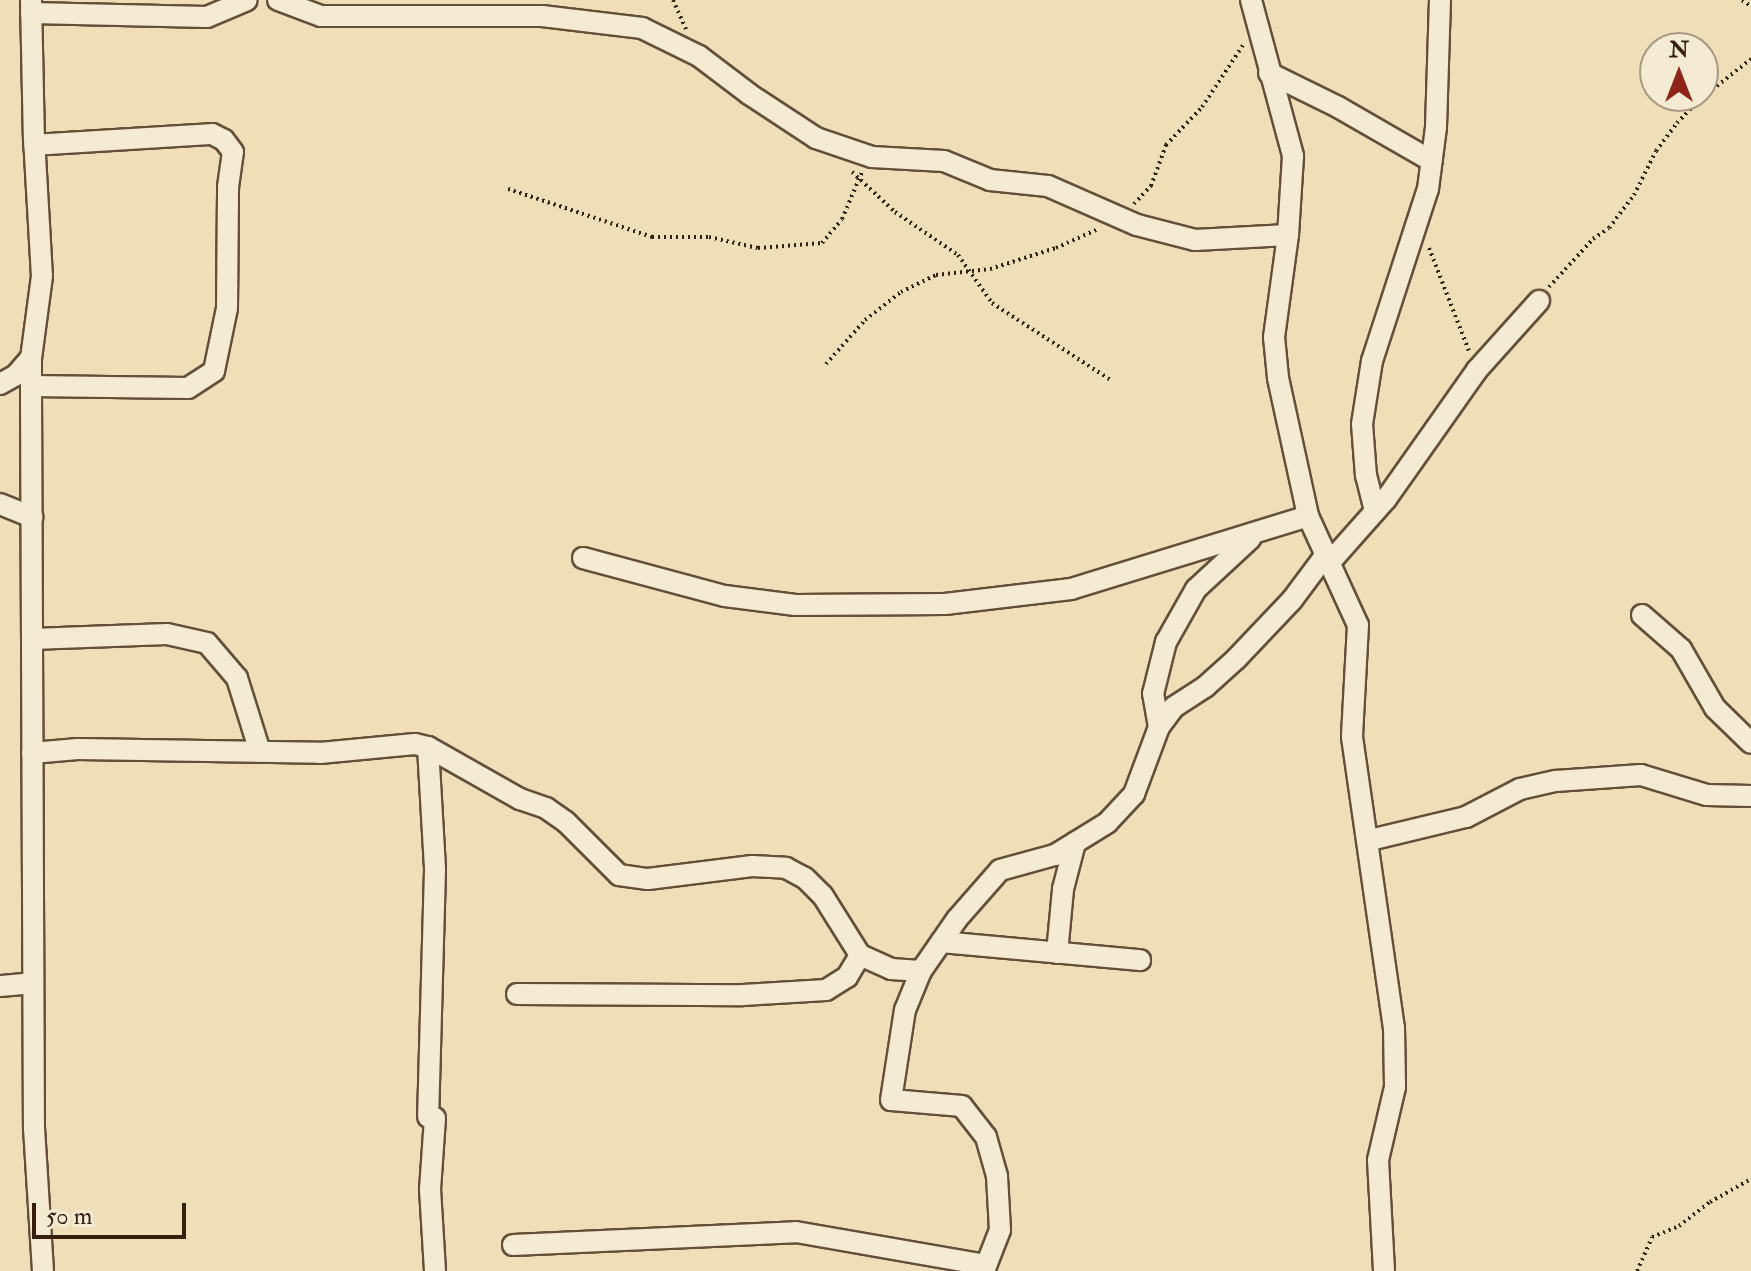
<!DOCTYPE html>
<style>
body{margin:0}
#map{position:relative;width:1751px;height:1271px;overflow:hidden;background:#efdfb9;font-family:"IM FELL Double Pica",serif}
div>[style]{position:absolute}
.path>*{height:4px;margin-top:-2px;transform-origin:0;background:repeating-linear-gradient(90deg,#361f0e 0 2px,transparent 0 6px)}
.roads{filter:drop-shadow(2px 0 #644f39) drop-shadow(-2px 0 #644f39) drop-shadow(0 2px #644f39) drop-shadow(0 -2px #644f39)}
.minor>*{height:20px;margin:-10px;padding:0 10px;transform-origin:10px;border-radius:10px;background:#f5ead2}
span{translate:-50% -50%;white-space:nowrap;text-align:center;line-height:1.15;-webkit-text-stroke:6px #f5ead2;paint-order:stroke}
.north{position:absolute;left:1639px;top:32px;width:80px;height:80px;box-sizing:border-box;background:#f5ead2;border:2px solid #a99984;border-radius:50%;rotate:0deg;font-size:22px;font-weight:700;line-height:32px;text-align:center;color:#361f0e}
.north::after{content:'';display:block;margin:auto;width:28px;height:36px;background:#8f2418;clip-path:polygon(50% 0,100% 100%,50% 72%,0 100%)}
.scale{position:absolute;left:32px;top:1203px;width:154px;height:36px;box-sizing:border-box;border:4px solid #361f0e;border-top:0;padding-left:10px;font-size:24px;line-height:28px;white-space:nowrap;color:#361f0e;-webkit-text-stroke:6px #f5ead2;paint-order:stroke}
</style>
<div id="map">
<div class="path">
<i style="left:673px;top:0;width:32px;rotate:66deg"></i>
<i style="left:1742px;top:0;width:11px;rotate:34deg"></i>
<i style="left:852px;top:172px;width:59px;rotate:42.9deg"></i>
<i style="left:895px;top:212px;width:76px;rotate:34.3deg"></i>
<i style="left:958px;top:255px;width:59px;rotate:54.7deg"></i>
<i style="left:992px;top:303px;width:140px;rotate:33deg"></i>
<i style="left:508px;top:189px;width:152px;rotate:18.4deg"></i>
<i style="left:652px;top:237px;width:57px"></i>
<i style="left:709px;top:237px;width:50px;rotate:12.7deg"></i>
<i style="left:758px;top:248px;width:64px;rotate:-4.5deg"></i>
<i style="left:822px;top:243px;width:31px;rotate:-50deg"></i>
<i style="left:842px;top:219px;width:51px;rotate:-66.9deg"></i>
<i style="left:1134px;top:204px;width:25px;rotate:-47deg"></i>
<i style="left:1151px;top:186px;width:44px;rotate:-69.9deg"></i>
<i style="left:1166px;top:145px;width:52px;rotate:-46.5deg"></i>
<i style="left:1202px;top:107px;width:74px;rotate:-56.5deg"></i>
<i style="left:1429px;top:248px;width:110px;rotate:68.8deg"></i>
<i style="left:1549px;top:287px;width:65px;rotate:-47.5deg"></i>
<i style="left:1593px;top:239px;width:19px;rotate:-35deg"></i>
<i style="left:1609px;top:228px;width:41px;rotate:-52.9deg"></i>
<i style="left:1634px;top:195px;width:49px;rotate:-63.4deg"></i>
<i style="left:1656px;top:151px;width:35px;rotate:-53deg"></i>
<i style="left:1677px;top:123px;width:30px;rotate:-46deg"></i>
<i style="left:1698px;top:101px;width:68px;rotate:-38.4deg"></i>
<i style="left:826px;top:364px;width:59px;rotate:-48.4deg"></i>
<i style="left:865px;top:320px;width:46px;rotate:-37.9deg"></i>
<i style="left:901px;top:292px;width:39px;rotate:-26deg"></i>
<i style="left:936px;top:275px;width:54px;rotate:-6.3deg"></i>
<i style="left:990px;top:269px;width:69px;rotate:-17.7deg"></i>
<i style="left:1056px;top:248px;width:46px;rotate:-24.3deg"></i>
<i style="left:1637px;top:1271px;width:37px;rotate:-66deg"></i>
<i style="left:1652px;top:1237px;width:29px;rotate:-22deg"></i>
<i style="left:1679px;top:1226px;width:39px;rotate:-38deg"></i>
<i style="left:1710px;top:1202px;width:47px;rotate:-29.3deg"></i>
</div>
<div class="roads">
<div class="minor">
<i style="left:31px;top:0;width:138px;rotate:88.8deg"></i>
<i style="left:34px;top:138px;width:138px;rotate:86.7deg"></i>
<i style="left:42px;top:276px;width:83px;rotate:97.6deg"></i>
<i style="left:31px;top:358px;width:34px;rotate:90deg"></i>
<i style="left:31px;top:392px;width:736px;rotate:89.77deg"></i>
<i style="left:34px;top:1128px;width:143px;rotate:86.4deg"></i>
<i style="left:278px;top:0;width:46px;rotate:20.4deg"></i>
<i style="left:321px;top:16px;width:221px"></i>
<i style="left:542px;top:16px;width:101px;rotate:6.8deg"></i>
<i style="left:642px;top:28px;width:64px;rotate:26.2deg"></i>
<i style="left:699px;top:56px;width:63px;rotate:37.2deg"></i>
<i style="left:749px;top:94px;width:80px;rotate:33.3deg"></i>
<i style="left:816px;top:138px;width:59px;rotate:18.7deg"></i>
<i style="left:872px;top:157px;width:72px;rotate:3.2deg"></i>
<i style="left:944px;top:161px;width:50px;rotate:22.4deg"></i>
<i style="left:990px;top:180px;width:58px;rotate:5.9deg"></i>
<i style="left:1048px;top:186px;width:97px;rotate:23.7deg"></i>
<i style="left:1137px;top:225px;width:60px;rotate:14.5deg"></i>
<i style="left:1195px;top:240px;width:93px;rotate:-3.1deg"></i>
<i style="left:1251px;top:0;width:162px;rotate:74.9deg"></i>
<i style="left:1293px;top:156px;width:79px;rotate:93.6deg"></i>
<i style="left:1288px;top:235px;width:103px;rotate:97.8deg"></i>
<i style="left:1274px;top:337px;width:41px;rotate:84.4deg"></i>
<i style="left:1278px;top:378px;width:141px;rotate:77.7deg"></i>
<i style="left:1308px;top:516px;width:120px;rotate:65.4deg"></i>
<i style="left:1358px;top:625px;width:112px;rotate:93.1deg"></i>
<i style="left:1352px;top:737px;width:294px;rotate:81.8deg"></i>
<i style="left:1394px;top:1028px;width:59px;rotate:89deg"></i>
<i style="left:1395px;top:1087px;width:75px;rotate:103.1deg"></i>
<i style="left:1378px;top:1160px;width:111px;rotate:86.9deg"></i>
<i style="left:31px;top:13px;width:176px;rotate:1.3deg"></i>
<i style="left:207px;top:17px;width:43px;rotate:-23deg"></i>
<i style="left:1269px;top:73px;width:77px;rotate:26.2deg"></i>
<i style="left:1338px;top:107px;width:108px;rotate:29.9deg"></i>
<i style="left:0;top:384px;width:18px;rotate:-29deg"></i>
<i style="left:16px;top:375px;width:23px;rotate:-49deg"></i>
<i style="left:31px;top:386px;width:157px;rotate:0.7deg"></i>
<i style="left:188px;top:388px;width:31px;rotate:-33deg"></i>
<i style="left:214px;top:371px;width:64px;rotate:-78.3deg"></i>
<i style="left:227px;top:308px;width:121px;rotate:-89.5deg"></i>
<i style="left:228px;top:187px;width:35px;rotate:-82deg"></i>
<i style="left:233px;top:152px;width:15px;rotate:-127deg"></i>
<i style="left:224px;top:140px;width:13px;rotate:-153deg"></i>
<i style="left:212px;top:134px;width:178px;rotate:176.5deg"></i>
<i style="left:0;top:504px;width:35px;rotate:22deg"></i>
<i style="left:1375px;top:511px;width:36px;rotate:-104deg"></i>
<i style="left:1366px;top:476px;width:52px;rotate:-94.4deg"></i>
<i style="left:1362px;top:424px;width:64px;rotate:-81deg"></i>
<i style="left:1372px;top:361px;width:181px;rotate:-72deg"></i>
<i style="left:1428px;top:189px;width:63px;rotate:-82.6deg"></i>
<i style="left:1436px;top:127px;width:127px;rotate:-88.2deg"></i>
<i style="left:583px;top:558px;width:147px;rotate:15deg"></i>
<i style="left:725px;top:596px;width:71px;rotate:7.3deg"></i>
<i style="left:795px;top:605px;width:150px;rotate:-0.4deg"></i>
<i style="left:945px;top:604px;width:127px;rotate:-6.8deg"></i>
<i style="left:1071px;top:589px;width:248px;rotate:-17.1deg"></i>
<i style="left:1331px;top:561px;width:83px;rotate:-48.4deg"></i>
<i style="left:1386px;top:499px;width:158px;rotate:-54.8deg"></i>
<i style="left:1477px;top:370px;width:93px;rotate:-48.1deg"></i>
<i style="left:1642px;top:615px;width:52px;rotate:41.1deg"></i>
<i style="left:1681px;top:649px;width:68px;rotate:60deg"></i>
<i style="left:1715px;top:708px;width:50px;rotate:44.2deg"></i>
<i style="left:32px;top:639px;width:135px;rotate:-2.1deg"></i>
<i style="left:167px;top:634px;width:41px;rotate:12.7deg"></i>
<i style="left:207px;top:643px;width:46px;rotate:49.4deg"></i>
<i style="left:237px;top:678px;width:77px;rotate:72.7deg"></i>
<i style="left:1159px;top:727px;width:34px;rotate:-100deg"></i>
<i style="left:1153px;top:694px;width:54px;rotate:-76deg"></i>
<i style="left:1166px;top:642px;width:61px;rotate:-60.5deg"></i>
<i style="left:1196px;top:589px;width:74px;rotate:-42.8deg"></i>
<i style="left:428px;top:747px;width:123px;rotate:86.7deg"></i>
<i style="left:435px;top:870px;width:247px;rotate:91.6deg"></i>
<i style="left:32px;top:753px;width:46px;rotate:-5deg"></i>
<i style="left:78px;top:749px;width:242px;rotate:0.9deg"></i>
<i style="left:320px;top:753px;width:95px;rotate:-5.4deg"></i>
<i style="left:415px;top:744px;width:13px;rotate:13deg"></i>
<i style="left:428px;top:747px;width:106px;rotate:29.5deg"></i>
<i style="left:520px;top:799px;width:28px;rotate:19deg"></i>
<i style="left:546px;top:808px;width:24px;rotate:35deg"></i>
<i style="left:566px;top:822px;width:75px;rotate:45deg"></i>
<i style="left:619px;top:875px;width:29px;rotate:8deg"></i>
<i style="left:648px;top:879px;width:105px;rotate:-7.1deg"></i>
<i style="left:752px;top:866px;width:34px;rotate:3deg"></i>
<i style="left:786px;top:868px;width:21px;rotate:28deg"></i>
<i style="left:805px;top:878px;width:25px;rotate:45deg"></i>
<i style="left:823px;top:896px;width:70px;rotate:57.9deg"></i>
<i style="left:860px;top:955px;width:34px;rotate:24deg"></i>
<i style="left:891px;top:969px;width:30px;rotate:4deg"></i>
<i style="left:1370px;top:840px;width:99px;rotate:-13.5deg"></i>
<i style="left:1466px;top:817px;width:61px;rotate:-27.4deg"></i>
<i style="left:1520px;top:789px;width:37px;rotate:-13deg"></i>
<i style="left:1556px;top:781px;width:85px;rotate:-4deg"></i>
<i style="left:1641px;top:775px;width:69px;rotate:16.9deg"></i>
<i style="left:1707px;top:795px;width:44px;rotate:1.3deg"></i>
<i style="left:941px;top:942px;width:200px;rotate:5.2deg"></i>
<i style="left:1057px;top:953px;width:64px;rotate:-84.6deg"></i>
<i style="left:1063px;top:889px;width:48px;rotate:-75.4deg"></i>
<i style="left:0;top:986px;width:33px;rotate:-5deg"></i>
<i style="left:517px;top:994px;width:226px;rotate:0.3deg"></i>
<i style="left:743px;top:995px;width:83px;rotate:-3.4deg"></i>
<i style="left:826px;top:990px;width:25px;rotate:-32deg"></i>
<i style="left:847px;top:977px;width:26px;rotate:-59deg"></i>
<i style="left:435px;top:1118px;width:71px;rotate:94deg"></i>
<i style="left:430px;top:1189px;width:82px;rotate:86.5deg"></i>
<i style="left:513px;top:1245px;width:283px;rotate:-2.6deg"></i>
<i style="left:796px;top:1232px;width:193px;rotate:9.9deg"></i>
<i style="left:984px;top:1271px;width:44px;rotate:-68.7deg"></i>
<i style="left:1000px;top:1230px;width:54px;rotate:-93.2deg"></i>
<i style="left:997px;top:1176px;width:41px;rotate:-105.8deg"></i>
<i style="left:986px;top:1137px;width:39px;rotate:-128deg"></i>
<i style="left:962px;top:1106px;width:71px;rotate:-175.2deg"></i>
<i style="left:891px;top:1100px;width:91px;rotate:-81.2deg"></i>
<i style="left:905px;top:1010px;width:42px;rotate:-67.7deg"></i>
<i style="left:921px;top:971px;width:63px;rotate:-55.3deg"></i>
<i style="left:957px;top:919px;width:65px;rotate:-48.7deg"></i>
<i style="left:1000px;top:870px;width:57px;rotate:-15.3deg"></i>
<i style="left:1055px;top:855px;width:61px;rotate:-31.6deg"></i>
<i style="left:1107px;top:823px;width:40px;rotate:-47deg"></i>
<i style="left:1134px;top:794px;width:72px;rotate:-69.5deg"></i>
<i style="left:1159px;top:727px;width:25px;rotate:-53deg"></i>
<i style="left:1174px;top:707px;width:37px;rotate:-33deg"></i>
<i style="left:1205px;top:687px;width:42px;rotate:-42.1deg"></i>
<i style="left:1236px;top:659px;width:81px;rotate:-46.5deg"></i>
<i style="left:1292px;top:600px;width:59px;rotate:-53.3deg"></i>
</div>
</div>
<div class="north">N</div>
<div class="scale">50 m</div>
</div>
